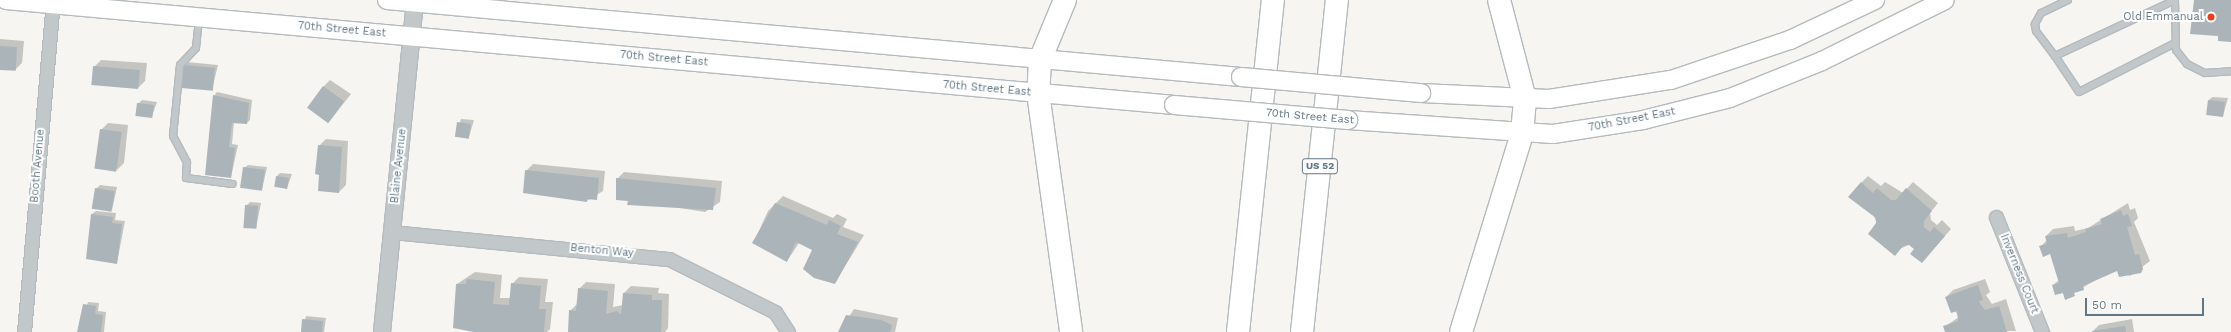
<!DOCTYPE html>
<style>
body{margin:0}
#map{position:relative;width:2231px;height:332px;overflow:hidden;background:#f6f5f1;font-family:"Work Sans",sans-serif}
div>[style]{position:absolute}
.shadow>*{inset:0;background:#0003}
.building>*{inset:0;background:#abb4b9;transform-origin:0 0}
.roads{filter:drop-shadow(1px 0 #b4babe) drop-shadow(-1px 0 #b4babe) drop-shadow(0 1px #b4babe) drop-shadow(0 -1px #b4babe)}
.service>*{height:6px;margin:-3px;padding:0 3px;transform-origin:3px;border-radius:3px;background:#c2c7ca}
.minor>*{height:13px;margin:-6.5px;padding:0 6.5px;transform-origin:6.5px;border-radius:6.5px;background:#c2c7ca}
.tertiary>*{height:16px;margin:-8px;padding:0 8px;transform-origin:8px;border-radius:8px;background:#c2c7ca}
.secondary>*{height:18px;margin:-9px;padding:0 9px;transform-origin:9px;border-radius:9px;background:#fff}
.motorway>*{height:22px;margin:-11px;padding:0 11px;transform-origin:11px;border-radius:11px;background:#fff}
.bridges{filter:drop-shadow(1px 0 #b4babe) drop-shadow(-1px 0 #b4babe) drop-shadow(0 1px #b4babe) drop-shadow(0 -1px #b4babe)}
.secondary-bridge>*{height:18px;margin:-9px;padding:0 9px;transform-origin:9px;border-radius:9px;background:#fff}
.dots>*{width:11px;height:11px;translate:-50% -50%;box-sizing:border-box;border:2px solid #fff;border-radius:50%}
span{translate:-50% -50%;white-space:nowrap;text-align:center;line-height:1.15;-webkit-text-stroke:4px #fff;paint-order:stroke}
.shield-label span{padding:1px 3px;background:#fff;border:1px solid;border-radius:3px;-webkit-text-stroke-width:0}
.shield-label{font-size:10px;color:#627785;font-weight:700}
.poi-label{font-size:11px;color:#627785}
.right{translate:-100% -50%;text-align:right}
.street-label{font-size:11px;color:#627785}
.scale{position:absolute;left:2085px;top:298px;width:119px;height:18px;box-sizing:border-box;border:2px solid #627785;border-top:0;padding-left:5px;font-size:12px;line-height:14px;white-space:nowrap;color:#627785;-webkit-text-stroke:3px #fff;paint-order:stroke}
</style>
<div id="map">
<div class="shadow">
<i style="clip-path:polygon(0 39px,24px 41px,22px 63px,15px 70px,0 69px)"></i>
<i style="clip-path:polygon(101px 60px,147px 63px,145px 81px,138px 88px,94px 67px)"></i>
<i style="clip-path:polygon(187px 62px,218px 65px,212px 90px,184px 65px)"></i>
<i style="clip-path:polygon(330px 80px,351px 94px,329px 122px,324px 86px)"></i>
<i style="clip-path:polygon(217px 92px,252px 100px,250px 120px,247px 123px,234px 122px,232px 144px,238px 145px,231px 177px,214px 96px)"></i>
<i style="clip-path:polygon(2212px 97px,2228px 98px,2223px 116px,2209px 100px)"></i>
<i style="clip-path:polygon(142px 100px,157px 102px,152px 116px,138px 104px)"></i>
<i style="clip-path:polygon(461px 119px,474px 120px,469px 137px,456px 136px)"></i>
<i style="clip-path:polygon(108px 123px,128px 125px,124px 163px,117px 170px,101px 130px)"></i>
<i style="clip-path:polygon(326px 139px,348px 141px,346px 185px,339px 192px,321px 174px,319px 146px)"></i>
<i style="clip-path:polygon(533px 164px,605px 171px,603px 191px,587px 201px,526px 171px)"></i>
<i style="clip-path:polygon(248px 165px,267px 167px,262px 190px,244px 168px)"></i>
<i style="clip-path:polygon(624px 172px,722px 181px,720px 202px,705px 212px,629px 200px,617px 179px)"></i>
<i style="clip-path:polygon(280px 173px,292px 174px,287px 188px,277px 176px)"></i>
<i style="clip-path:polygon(1868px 176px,1881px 186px,1885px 182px,1903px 193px,1913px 182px,1938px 203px,1930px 213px,1931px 220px,1937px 225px,1942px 220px,1951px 229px,1922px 262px,1915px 249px,1910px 244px,1902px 248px,1877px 224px,1861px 183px)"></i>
<i style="clip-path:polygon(100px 185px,117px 187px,112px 210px,96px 189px)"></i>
<i style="clip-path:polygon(783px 196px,833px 218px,837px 214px,847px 219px,843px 227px,864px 235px,835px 283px,813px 249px,799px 243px,787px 261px,754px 242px,768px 211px)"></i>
<i style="clip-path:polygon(250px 202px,261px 203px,256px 228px,246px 206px)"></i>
<i style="clip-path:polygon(2128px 203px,2130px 210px,2135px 208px,2138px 218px,2134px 222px,2150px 261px,2130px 276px,2117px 270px,2106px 274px,2065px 298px,2063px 292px,2053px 285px,2059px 280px,2051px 253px,2040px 247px,2047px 240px,2046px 236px,2053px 229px,2074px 226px,2075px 231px,2088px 228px)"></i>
<i style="clip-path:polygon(96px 211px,116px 213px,115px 220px,125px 221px,117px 263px,92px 214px)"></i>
<i style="clip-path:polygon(475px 272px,502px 275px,500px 298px,511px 298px,512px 284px,519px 277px,548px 279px,545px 302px,553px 302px,550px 329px,547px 332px,475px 332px,457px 284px)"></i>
<i style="clip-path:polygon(1985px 279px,1990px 292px,1986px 295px,1992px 304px,2006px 299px,2016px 331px,1946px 332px,1944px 327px,1959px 317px,1946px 297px,1953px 290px)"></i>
<i style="clip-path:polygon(586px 282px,615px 284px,613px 307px,623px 305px,624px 293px,631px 286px,659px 288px,658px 293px,669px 294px,668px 328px,665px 332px,569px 332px,570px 311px,578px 303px,579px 289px)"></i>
<i style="clip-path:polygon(88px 302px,99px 303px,98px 311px,106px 312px,104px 332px,79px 332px)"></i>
<i style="clip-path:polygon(854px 309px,898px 318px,895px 332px,839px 332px)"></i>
<i style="clip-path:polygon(306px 316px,326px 318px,324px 332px,302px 332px)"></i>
<i style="clip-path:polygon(2132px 319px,2134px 332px,2092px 332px,2099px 325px)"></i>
</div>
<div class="building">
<i style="clip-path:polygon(2194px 0,2231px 0,2231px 42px,2218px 41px,2218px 36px,2190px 34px)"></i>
<i style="left:0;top:46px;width:17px;height:24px;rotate:3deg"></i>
<i style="left:183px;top:65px;width:32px;height:23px;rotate:5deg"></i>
<i style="left:93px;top:66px;width:47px;height:19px;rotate:5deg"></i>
<i style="left:323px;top:86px;width:26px;height:27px;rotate:36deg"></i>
<i style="clip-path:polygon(213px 95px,249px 103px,247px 124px,232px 123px,229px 147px,235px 148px,231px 178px,205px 175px)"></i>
<i style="left:2208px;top:100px;width:17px;height:15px;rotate:7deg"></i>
<i style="left:137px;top:103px;width:17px;height:13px;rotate:7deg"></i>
<i style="left:457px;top:122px;width:14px;height:15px;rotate:8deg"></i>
<i style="left:100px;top:129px;width:22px;height:40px;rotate:8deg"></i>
<i style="clip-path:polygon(318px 145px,342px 147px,339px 193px,318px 191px,319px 175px,315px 174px)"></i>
<i style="left:243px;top:167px;width:22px;height:21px;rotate:8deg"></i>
<i style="clip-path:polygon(525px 170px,599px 178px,597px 200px,587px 199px,587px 202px,523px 193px)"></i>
<i style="left:276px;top:176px;width:13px;height:11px;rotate:9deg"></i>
<i style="clip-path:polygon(616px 178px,716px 188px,713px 210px,627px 205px,628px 201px,616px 200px)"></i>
<i style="clip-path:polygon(1861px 182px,1873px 193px,1877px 188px,1891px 200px,1896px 200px,1906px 188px,1932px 211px,1924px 221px,1924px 227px,1930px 232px,1934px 227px,1945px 236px,1922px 263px,1910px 254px,1914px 249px,1909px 245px,1903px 246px,1895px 256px,1868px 234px,1876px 223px,1876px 218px,1848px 197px)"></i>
<i style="left:95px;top:188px;width:20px;height:21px;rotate:9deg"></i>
<i style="clip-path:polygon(775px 203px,827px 225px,829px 220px,841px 226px,837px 234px,858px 242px,835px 284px,814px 278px,803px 269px,812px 250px,796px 242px,787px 262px,752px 243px)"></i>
<i style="left:245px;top:205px;width:13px;height:23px;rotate:4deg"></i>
<i style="clip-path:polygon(2121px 210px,2123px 216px,2128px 214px,2132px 226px,2127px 227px,2135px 255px,2139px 254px,2143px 269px,2141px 273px,2119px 277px,2117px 271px,2083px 286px,2084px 290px,2074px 293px,2075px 296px,2065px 300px,2063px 293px,2055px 295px,2052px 285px,2059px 283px,2050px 254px,2043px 257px,2039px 246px,2047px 244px,2045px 236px,2067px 233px,2068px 238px,2086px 232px,2085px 229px,2102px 224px,2100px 219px)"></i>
<i style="clip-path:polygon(91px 214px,113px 217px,112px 223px,122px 224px,117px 264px,86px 259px)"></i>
<i style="clip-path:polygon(467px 279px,495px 282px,493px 304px,509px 305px,511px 283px,541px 286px,539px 309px,546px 309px,544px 332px,474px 332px,453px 328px,456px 284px,466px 284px)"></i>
<i style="clip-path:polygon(1978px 285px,1983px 300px,1979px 301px,1981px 305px,1985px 310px,1999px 306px,2007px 332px,1945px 332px,1943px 326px,1958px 321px,1957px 311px,1951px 313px,1945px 297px)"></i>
<i style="clip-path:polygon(578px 288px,608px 291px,606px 314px,617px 311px,621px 315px,623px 293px,652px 295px,652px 300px,662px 300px,661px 332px,568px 332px,569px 310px,576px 311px)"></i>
<i style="clip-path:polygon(83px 304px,96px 306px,95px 314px,103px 315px,101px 332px,77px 332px)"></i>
<i style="clip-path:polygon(846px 315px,881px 320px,892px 325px,890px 332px,838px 332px)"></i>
<i style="clip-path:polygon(302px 319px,323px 321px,322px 332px,301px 332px)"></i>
<i style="clip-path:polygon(2125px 326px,2126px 332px,2092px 332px,2092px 331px)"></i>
</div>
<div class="roads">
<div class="service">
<i style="left:2068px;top:0;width:30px;rotate:154deg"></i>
<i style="left:2041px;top:13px;width:13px;rotate:119deg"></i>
<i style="left:2035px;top:24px;width:7px;rotate:82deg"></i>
<i style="left:2036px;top:31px;width:31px;rotate:53deg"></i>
<i style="left:2055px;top:56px;width:132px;rotate:-25deg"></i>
<i style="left:2175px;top:0;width:50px;rotate:88.9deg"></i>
<i style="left:2176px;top:50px;width:18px;rotate:52deg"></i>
<i style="left:2187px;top:64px;width:20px;rotate:27deg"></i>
<i style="left:2205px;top:73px;width:26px;rotate:-4deg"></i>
<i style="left:199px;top:19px;width:29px;rotate:96deg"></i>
<i style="left:196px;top:48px;width:23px;rotate:133deg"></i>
<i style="left:180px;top:65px;width:71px;rotate:95.6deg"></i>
<i style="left:173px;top:136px;width:30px;rotate:62deg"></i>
<i style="left:187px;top:162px;width:16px;rotate:94deg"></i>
<i style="left:186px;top:178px;width:47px;rotate:7.3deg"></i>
<i style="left:2055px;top:56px;width:43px;rotate:56.3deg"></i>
<i style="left:2079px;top:92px;width:108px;rotate:-27deg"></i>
</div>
<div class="minor">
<i style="left:1996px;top:217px;width:124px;rotate:68.2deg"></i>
<i style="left:392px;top:232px;width:278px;rotate:5.6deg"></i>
<i style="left:669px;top:259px;width:119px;rotate:26.6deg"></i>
<i style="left:775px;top:312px;width:24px;rotate:57deg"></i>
<i style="left:24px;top:332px;width:333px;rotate:-85deg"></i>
</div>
<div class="tertiary">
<i style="left:382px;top:332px;width:334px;rotate:-84.3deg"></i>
</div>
<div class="secondary">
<i style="left:6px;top:0;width:1173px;rotate:5.14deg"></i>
<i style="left:387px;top:0;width:857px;rotate:5.15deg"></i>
<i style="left:1421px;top:93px;width:128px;rotate:2.7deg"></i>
<i style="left:1549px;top:99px;width:123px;rotate:-8.9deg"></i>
<i style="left:1671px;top:80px;width:126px;rotate:-18.6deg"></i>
<i style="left:1790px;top:40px;width:94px;rotate:-25.2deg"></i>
<i style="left:1348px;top:120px;width:205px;rotate:3.9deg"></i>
<i style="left:1553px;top:134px;width:91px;rotate:-8.8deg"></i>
<i style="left:1643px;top:120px;width:90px;rotate:-14.2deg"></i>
<i style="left:1730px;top:98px;width:99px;rotate:-21.9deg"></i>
<i style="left:1822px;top:61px;width:137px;rotate:-26.4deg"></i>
</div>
<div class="motorway">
<i style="left:1065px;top:0;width:65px;rotate:112.6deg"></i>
<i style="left:1040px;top:60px;width:33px;rotate:93deg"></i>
<i style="left:1038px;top:93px;width:241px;rotate:82.1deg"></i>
<i style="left:1238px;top:332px;width:334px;rotate:-84deg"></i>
<i style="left:1302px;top:332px;width:334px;rotate:-84deg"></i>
<i style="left:1461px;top:332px;width:207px;rotate:-72.9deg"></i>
<i style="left:1522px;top:134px;width:35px;rotate:-85deg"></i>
<i style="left:1525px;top:99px;width:102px;rotate:-104.7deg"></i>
</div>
</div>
<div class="bridges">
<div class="secondary-bridge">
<i style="left:1241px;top:77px;width:181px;rotate:5.1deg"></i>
<i style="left:1174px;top:105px;width:175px;rotate:4.9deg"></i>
</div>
</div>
<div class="dots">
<i style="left:2211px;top:17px;background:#f03c16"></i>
</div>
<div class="shield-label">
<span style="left:1320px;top:166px">US 52</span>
</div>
<div class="poi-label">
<span class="right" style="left:2203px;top:17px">Old Emmanual</span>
</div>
<div class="street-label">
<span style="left:342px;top:30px;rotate:5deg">70th Street East</span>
<span style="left:664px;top:59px;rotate:5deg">70th Street East</span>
<span style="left:987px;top:89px;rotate:5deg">70th Street East</span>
<span style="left:1310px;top:117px;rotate:5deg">70th Street East</span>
<span style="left:1632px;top:120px;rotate:-11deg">70th Street East</span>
<span style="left:38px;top:166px;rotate:-85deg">Booth Avenue</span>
<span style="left:399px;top:166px;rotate:-84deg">Blaine Avenue</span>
<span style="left:602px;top:251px;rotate:5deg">Benton Way</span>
<span style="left:2019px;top:274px;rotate:68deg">Inverness Court</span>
</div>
<div class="scale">50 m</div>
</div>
